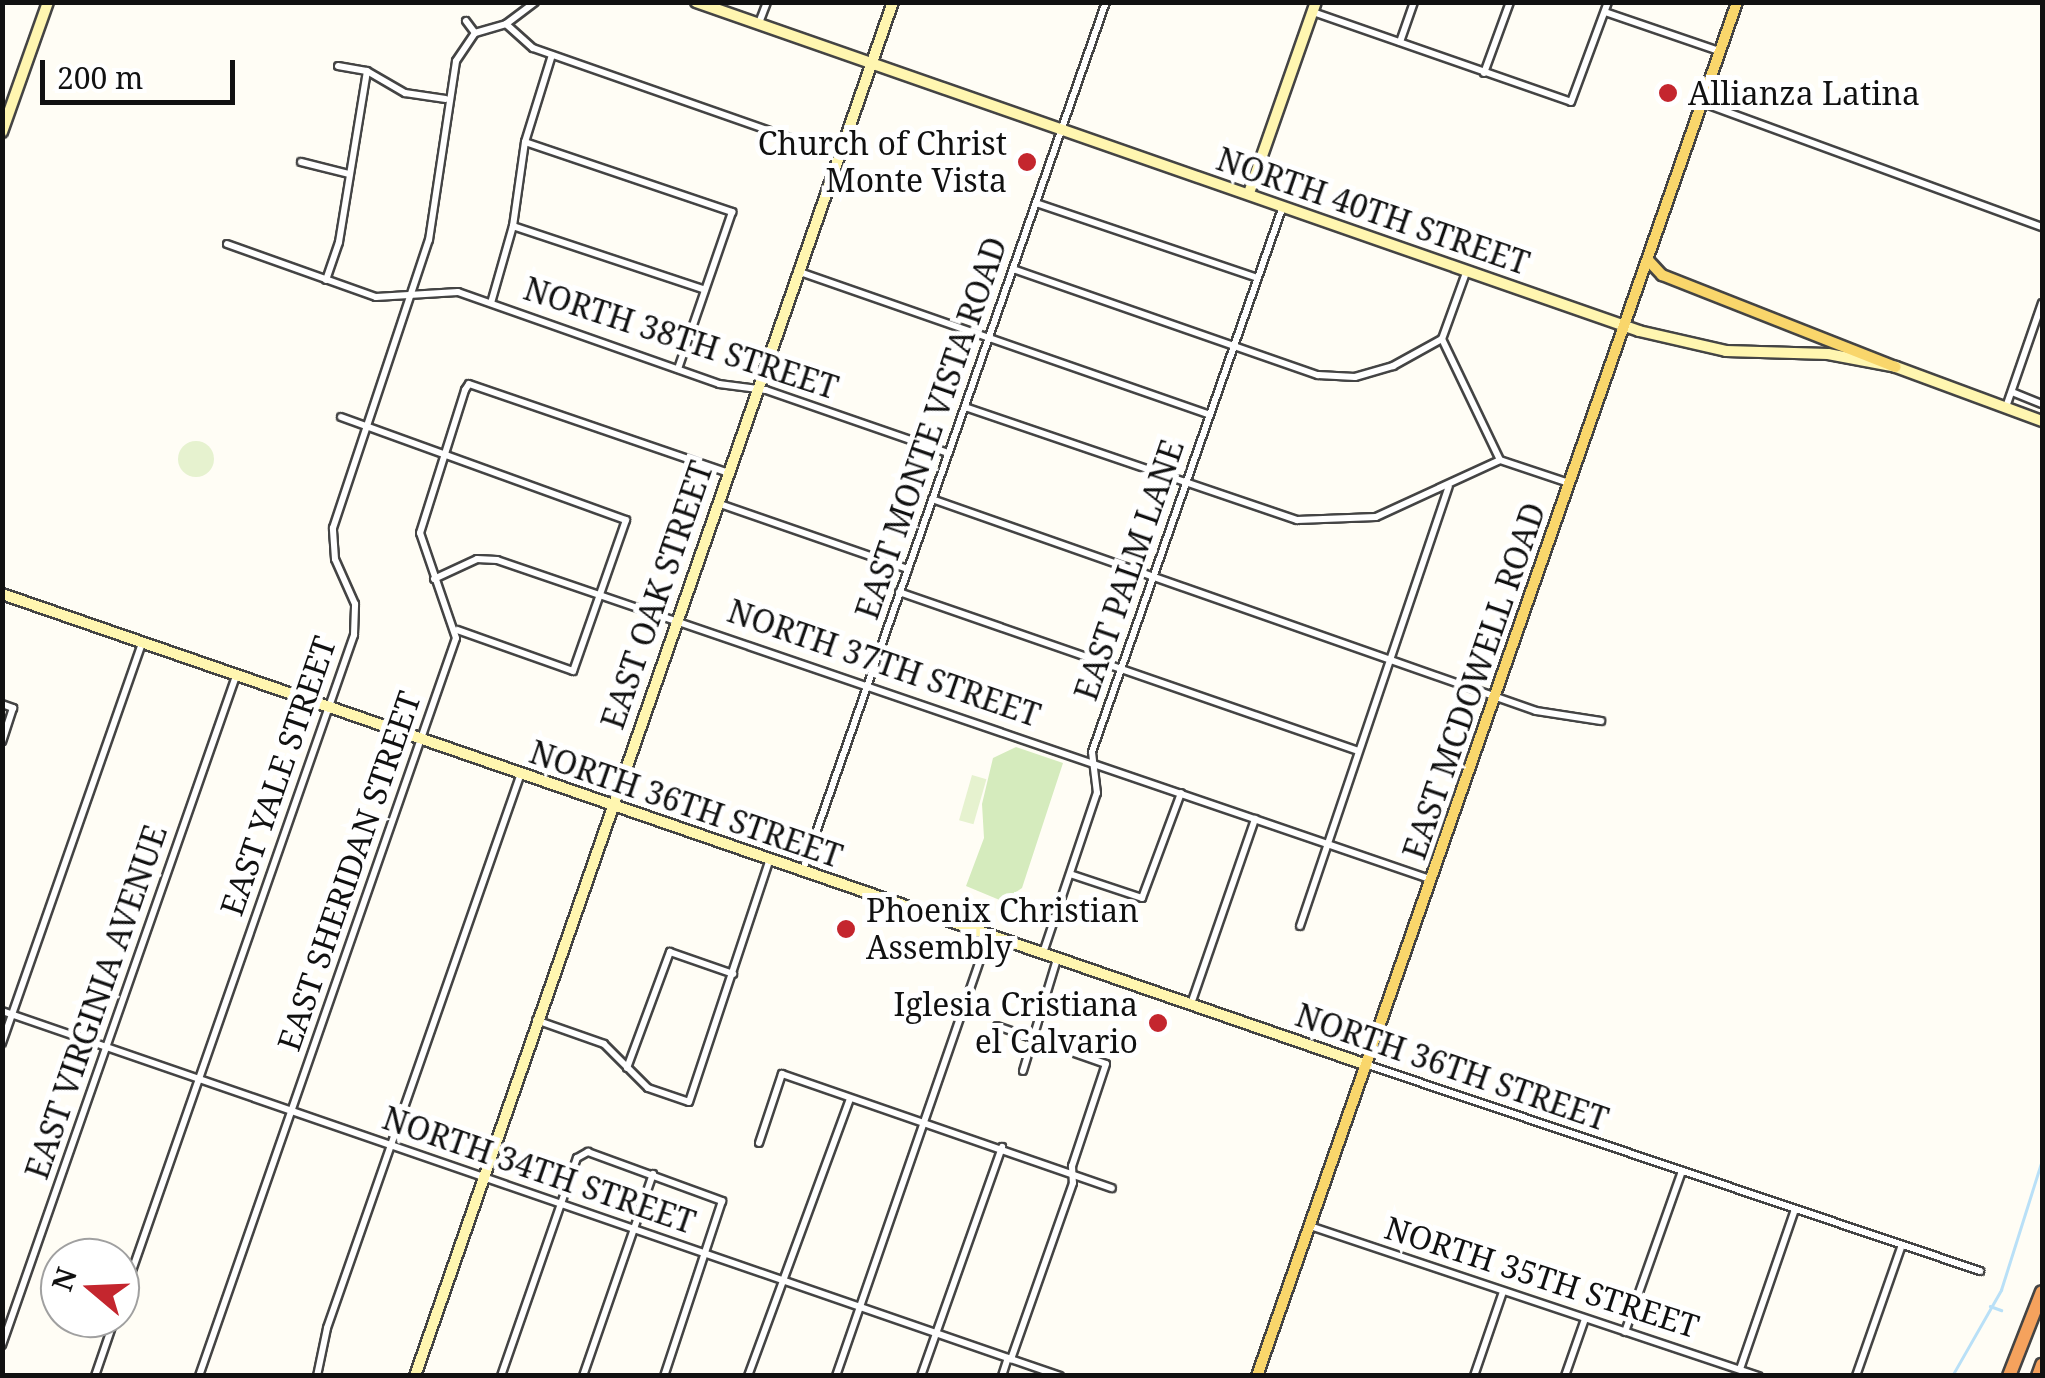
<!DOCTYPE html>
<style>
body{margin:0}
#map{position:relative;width:2045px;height:1378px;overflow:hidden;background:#fffdf5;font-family:"Noto Serif",serif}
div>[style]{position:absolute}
.green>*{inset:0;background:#d5ebbd}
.pitch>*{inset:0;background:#e6f2cf;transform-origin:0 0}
.round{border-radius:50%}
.stream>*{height:2.5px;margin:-1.25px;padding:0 1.25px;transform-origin:1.25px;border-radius:1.25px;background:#b9e0f7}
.roads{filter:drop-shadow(2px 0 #444) drop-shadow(-2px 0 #444) drop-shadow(0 2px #444) drop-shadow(0 -2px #444)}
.street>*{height:6px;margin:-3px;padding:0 3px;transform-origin:3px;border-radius:3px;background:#fff}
.secondary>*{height:10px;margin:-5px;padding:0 5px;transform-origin:5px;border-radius:5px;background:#fff6b0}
.primary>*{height:10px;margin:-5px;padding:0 5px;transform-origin:5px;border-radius:5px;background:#f9d66b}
.highway>*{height:12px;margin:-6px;padding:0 6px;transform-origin:6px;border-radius:6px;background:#f5a25d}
.dots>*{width:28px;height:28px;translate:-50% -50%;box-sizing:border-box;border:5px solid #fff;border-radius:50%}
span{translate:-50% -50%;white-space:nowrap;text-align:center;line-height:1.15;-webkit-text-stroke:10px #fff;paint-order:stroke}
.poi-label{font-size:32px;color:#111}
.left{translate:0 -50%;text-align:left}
.right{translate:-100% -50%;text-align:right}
.street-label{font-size:32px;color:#111}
.frame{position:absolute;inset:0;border:5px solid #111;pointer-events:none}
.north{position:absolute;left:40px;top:1238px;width:100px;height:100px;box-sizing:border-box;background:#fff;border:2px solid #a0a0a0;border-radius:50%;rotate:289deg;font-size:28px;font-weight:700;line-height:40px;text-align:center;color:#111}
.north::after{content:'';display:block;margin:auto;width:35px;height:45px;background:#c4262e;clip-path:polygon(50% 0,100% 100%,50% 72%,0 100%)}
.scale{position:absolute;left:40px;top:60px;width:195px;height:45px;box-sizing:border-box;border:5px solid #111;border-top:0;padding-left:12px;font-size:30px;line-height:35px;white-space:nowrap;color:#111;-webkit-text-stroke:8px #fff;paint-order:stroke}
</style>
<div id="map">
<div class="green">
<i style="clip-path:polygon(1016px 747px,1063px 763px,1022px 888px,1002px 901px,966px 886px,984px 838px,982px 804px,993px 758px)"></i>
</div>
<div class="pitch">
<i class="round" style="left:178px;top:441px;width:36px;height:36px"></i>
<i style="left:972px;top:775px;width:15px;height:47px;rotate:16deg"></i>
</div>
<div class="stream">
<i style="left:1990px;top:1306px;width:12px;rotate:20deg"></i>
<i style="left:1952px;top:1376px;width:99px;rotate:-60.3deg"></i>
<i style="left:2001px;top:1290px;width:136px;rotate:-72.5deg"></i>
</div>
<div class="roads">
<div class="street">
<i style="left:1313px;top:12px;width:273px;rotate:19.2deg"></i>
<i style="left:1571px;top:102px;width:107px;rotate:-69.7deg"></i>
<i style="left:1605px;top:12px;width:120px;rotate:18.9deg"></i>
<i style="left:466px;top:21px;width:15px;rotate:53deg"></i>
<i style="left:759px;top:23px;width:22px;rotate:-69deg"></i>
<i style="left:506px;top:24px;width:36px;rotate:42deg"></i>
<i style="left:533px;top:48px;width:323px;rotate:19.3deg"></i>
<i style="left:1400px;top:42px;width:42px;rotate:-70.7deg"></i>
<i style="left:338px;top:66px;width:29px;rotate:10deg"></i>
<i style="left:367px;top:71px;width:44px;rotate:30.1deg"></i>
<i style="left:405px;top:93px;width:41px;rotate:8.3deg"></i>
<i style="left:1484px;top:73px;width:76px;rotate:-69.9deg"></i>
<i style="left:1703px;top:103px;width:361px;rotate:20.1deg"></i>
<i style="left:525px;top:142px;width:219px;rotate:18.7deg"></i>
<i style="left:732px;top:212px;width:166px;rotate:109deg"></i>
<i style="left:301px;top:162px;width:49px;rotate:14deg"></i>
<i style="left:1036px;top:203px;width:234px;rotate:18.7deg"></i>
<i style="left:513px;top:226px;width:202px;rotate:18.4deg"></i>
<i style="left:227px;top:244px;width:158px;rotate:19.6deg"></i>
<i style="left:376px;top:297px;width:82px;rotate:-3.5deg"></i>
<i style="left:458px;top:292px;width:277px;rotate:19.4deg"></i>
<i style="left:719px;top:384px;width:47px;rotate:7.3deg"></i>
<i style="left:766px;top:390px;width:193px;rotate:19.1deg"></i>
<i style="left:1013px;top:269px;width:323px;rotate:19.2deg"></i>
<i style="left:1318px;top:375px;width:37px;rotate:3deg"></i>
<i style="left:1355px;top:377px;width:40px;rotate:-16deg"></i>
<i style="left:1393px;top:366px;width:56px;rotate:-28.9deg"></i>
<i style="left:1467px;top:270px;width:73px;rotate:109.9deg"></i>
<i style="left:1442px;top:339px;width:134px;rotate:64.4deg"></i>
<i style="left:797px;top:271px;width:437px;rotate:19.2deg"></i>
<i style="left:326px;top:280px;width:40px;rotate:-71.1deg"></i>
<i style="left:339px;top:242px;width:173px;rotate:-80.7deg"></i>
<i style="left:491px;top:303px;width:80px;rotate:-74.1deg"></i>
<i style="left:513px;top:226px;width:85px;rotate:-81.9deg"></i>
<i style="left:525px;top:142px;width:91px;rotate:-72.8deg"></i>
<i style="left:2012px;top:392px;width:32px;rotate:22deg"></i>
<i style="left:965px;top:407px;width:351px;rotate:18.8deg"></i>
<i style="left:1297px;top:520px;width:79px;rotate:-2.2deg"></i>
<i style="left:1376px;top:517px;width:136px;rotate:-24.7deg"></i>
<i style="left:1500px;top:460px;width:73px;rotate:18.4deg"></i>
<i style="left:2006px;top:407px;width:110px;rotate:-70.9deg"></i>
<i style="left:341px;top:417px;width:303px;rotate:19.9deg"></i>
<i style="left:626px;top:520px;width:160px;rotate:109.3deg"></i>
<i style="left:573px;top:671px;width:123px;rotate:-160.5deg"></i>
<i style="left:932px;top:499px;width:640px;rotate:19.34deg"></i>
<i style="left:1536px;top:711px;width:66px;rotate:8.7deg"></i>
<i style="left:720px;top:504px;width:199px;rotate:19.1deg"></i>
<i style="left:434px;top:579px;width:47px;rotate:-24.9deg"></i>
<i style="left:477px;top:559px;width:20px;rotate:3deg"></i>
<i style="left:497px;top:560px;width:986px;rotate:18.88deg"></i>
<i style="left:899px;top:592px;width:485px;rotate:19.1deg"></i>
<i style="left:2px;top:704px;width:12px;rotate:20deg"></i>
<i style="left:13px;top:708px;width:35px;rotate:108deg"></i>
<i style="left:803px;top:870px;width:919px;rotate:-70.76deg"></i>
<i style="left:1070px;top:874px;width:76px;rotate:18.4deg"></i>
<i style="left:1142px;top:898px;width:112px;rotate:-69.6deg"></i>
<i style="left:1300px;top:926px;width:464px;rotate:-71.3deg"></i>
<i style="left:1043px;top:953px;width:169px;rotate:-71.4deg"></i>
<i style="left:1097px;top:793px;width:41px;rotate:-97deg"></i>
<i style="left:1092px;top:752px;width:578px;rotate:-70.72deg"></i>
<i style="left:1191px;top:1004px;width:196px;rotate:-70.9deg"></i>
<i style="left:2px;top:1011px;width:1119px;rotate:19.03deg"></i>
<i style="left:536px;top:1020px;width:72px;rotate:19.4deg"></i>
<i style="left:604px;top:1044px;width:62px;rotate:45deg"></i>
<i style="left:648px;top:1088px;width:43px;rotate:18.9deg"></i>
<i style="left:689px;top:1102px;width:256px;rotate:-71.6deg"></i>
<i style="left:997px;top:1026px;width:115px;rotate:19.2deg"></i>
<i style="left:1106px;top:1064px;width:108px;rotate:108.4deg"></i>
<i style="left:1072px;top:1166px;width:17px;rotate:87deg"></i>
<i style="left:1073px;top:1183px;width:187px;rotate:109.4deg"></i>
<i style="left:2px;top:1043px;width:424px;rotate:-70.7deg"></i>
<i style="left:1368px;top:1065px;width:646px;rotate:18.6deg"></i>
<i style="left:627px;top:1068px;width:124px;rotate:-69.7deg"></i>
<i style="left:670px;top:952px;width:67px;rotate:19.2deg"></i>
<i style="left:1023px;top:1071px;width:117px;rotate:-73.1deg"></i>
<i style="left:759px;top:1143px;width:73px;rotate:-71.6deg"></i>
<i style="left:782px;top:1074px;width:349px;rotate:19.1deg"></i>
<i style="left:1310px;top:1226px;width:473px;rotate:18.5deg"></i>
<i style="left:120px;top:1305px;width:710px;rotate:-70.75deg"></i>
<i style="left:354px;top:635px;width:31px;rotate:-88deg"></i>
<i style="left:355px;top:604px;width:49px;rotate:-114deg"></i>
<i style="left:335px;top:559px;width:31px;rotate:-94deg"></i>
<i style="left:333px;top:528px;width:304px;rotate:-71.6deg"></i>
<i style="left:429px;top:240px;width:181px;rotate:-81.4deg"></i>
<i style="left:456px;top:61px;width:34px;rotate:-56deg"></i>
<i style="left:475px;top:33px;width:32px;rotate:-16deg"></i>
<i style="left:506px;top:24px;width:36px;rotate:-37deg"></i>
<i style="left:1625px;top:1332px;width:171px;rotate:-70.5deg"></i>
<i style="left:2px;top:1345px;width:709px;rotate:-70.72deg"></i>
<i style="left:1740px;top:1369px;width:169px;rotate:-71deg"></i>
<i style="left:95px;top:1376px;width:61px;rotate:-71deg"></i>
<i style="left:199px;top:1376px;width:781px;rotate:-70.8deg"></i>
<i style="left:456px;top:638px;width:111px;rotate:-108.9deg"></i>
<i style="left:420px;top:533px;width:150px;rotate:-72.5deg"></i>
<i style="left:465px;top:390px;width:7px;rotate:-56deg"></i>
<i style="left:469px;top:384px;width:272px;rotate:18.9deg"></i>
<i style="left:317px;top:1376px;width:49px;rotate:-78.2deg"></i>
<i style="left:327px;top:1328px;width:588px;rotate:-70.73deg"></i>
<i style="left:501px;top:1376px;width:231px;rotate:-70.8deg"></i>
<i style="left:577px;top:1158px;width:13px;rotate:-29deg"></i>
<i style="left:588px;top:1152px;width:143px;rotate:20.1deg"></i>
<i style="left:722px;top:1201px;width:184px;rotate:108.3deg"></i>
<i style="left:583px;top:1376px;width:214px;rotate:-70.9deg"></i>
<i style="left:748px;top:1376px;width:295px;rotate:-69.8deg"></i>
<i style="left:836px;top:1376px;width:467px;rotate:-70.9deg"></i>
<i style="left:921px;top:1376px;width:243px;rotate:-70.5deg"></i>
<i style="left:1002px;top:1376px;width:19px;rotate:-72deg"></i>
<i style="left:1474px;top:1376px;width:89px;rotate:-71deg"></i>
<i style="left:1565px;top:1376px;width:60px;rotate:-70.7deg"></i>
<i style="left:1856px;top:1376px;width:139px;rotate:-70.7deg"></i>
</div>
<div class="secondary">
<i style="left:696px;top:2px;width:999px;rotate:19.23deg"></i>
<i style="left:1639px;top:331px;width:89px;rotate:12.9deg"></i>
<i style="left:1726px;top:351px;width:102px;rotate:1.7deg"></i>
<i style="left:1828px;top:354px;width:69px;rotate:10.8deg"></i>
<i style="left:1896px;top:367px;width:156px;rotate:20.3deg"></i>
<i style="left:2px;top:132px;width:138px;rotate:-70.5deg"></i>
<i style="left:1249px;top:193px;width:202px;rotate:-70.7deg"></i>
<i style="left:2px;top:594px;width:1444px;rotate:19.04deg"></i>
<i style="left:415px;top:1376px;width:1455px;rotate:-70.82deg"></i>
</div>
<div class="primary">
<i style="left:1648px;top:260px;width:21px;rotate:47deg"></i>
<i style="left:1662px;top:275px;width:251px;rotate:21.5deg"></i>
<i style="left:1257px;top:1376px;width:1455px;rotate:-70.74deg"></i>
</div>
<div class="highway">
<i style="left:2009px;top:1376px;width:90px;rotate:-68.6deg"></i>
<i style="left:2038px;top:1376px;width:12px;rotate:-70deg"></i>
</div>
</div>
<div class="dots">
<i style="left:1668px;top:93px;background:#c4262e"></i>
<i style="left:1027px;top:162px;background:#c4262e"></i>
<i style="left:846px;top:929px;background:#c4262e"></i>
<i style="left:1158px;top:1023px;background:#c4262e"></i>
</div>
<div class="poi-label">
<span class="left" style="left:1688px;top:93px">Allianza Latina</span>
<span class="right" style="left:1007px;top:162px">Church of Christ<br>Monte Vista</span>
<span class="left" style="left:866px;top:929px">Phoenix Christian<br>Assembly</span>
<span class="right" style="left:1138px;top:1023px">Iglesia Cristiana<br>el Calvario</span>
</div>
<div class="street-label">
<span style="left:1373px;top:211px;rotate:19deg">NORTH 40TH STREET</span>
<span style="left:681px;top:338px;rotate:18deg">NORTH 38TH STREET</span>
<span style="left:931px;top:428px;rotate:-71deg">EAST MONTE VISTA ROAD</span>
<span style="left:1129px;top:570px;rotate:-71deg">EAST PALM LANE</span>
<span style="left:657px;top:595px;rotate:-71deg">EAST OAK STREET</span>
<span style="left:884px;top:663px;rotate:19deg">NORTH 37TH STREET</span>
<span style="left:1474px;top:681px;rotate:-71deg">EAST MCDOWELL ROAD</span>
<span style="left:278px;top:776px;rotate:-71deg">EAST YALE STREET</span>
<span style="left:686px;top:804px;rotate:19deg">NORTH 36TH STREET</span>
<span style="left:349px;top:871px;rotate:-71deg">EAST SHERIDAN STREET</span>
<span style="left:96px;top:1002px;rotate:-71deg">EAST VIRGINIA AVENUE</span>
<span style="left:1452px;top:1067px;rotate:19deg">NORTH 36TH STREET</span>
<span style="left:539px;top:1170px;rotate:19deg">NORTH 34TH STREET</span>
<span style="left:1542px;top:1277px;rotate:18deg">NORTH 35TH STREET</span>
</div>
<div class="frame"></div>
<div class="north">N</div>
<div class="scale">200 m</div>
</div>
